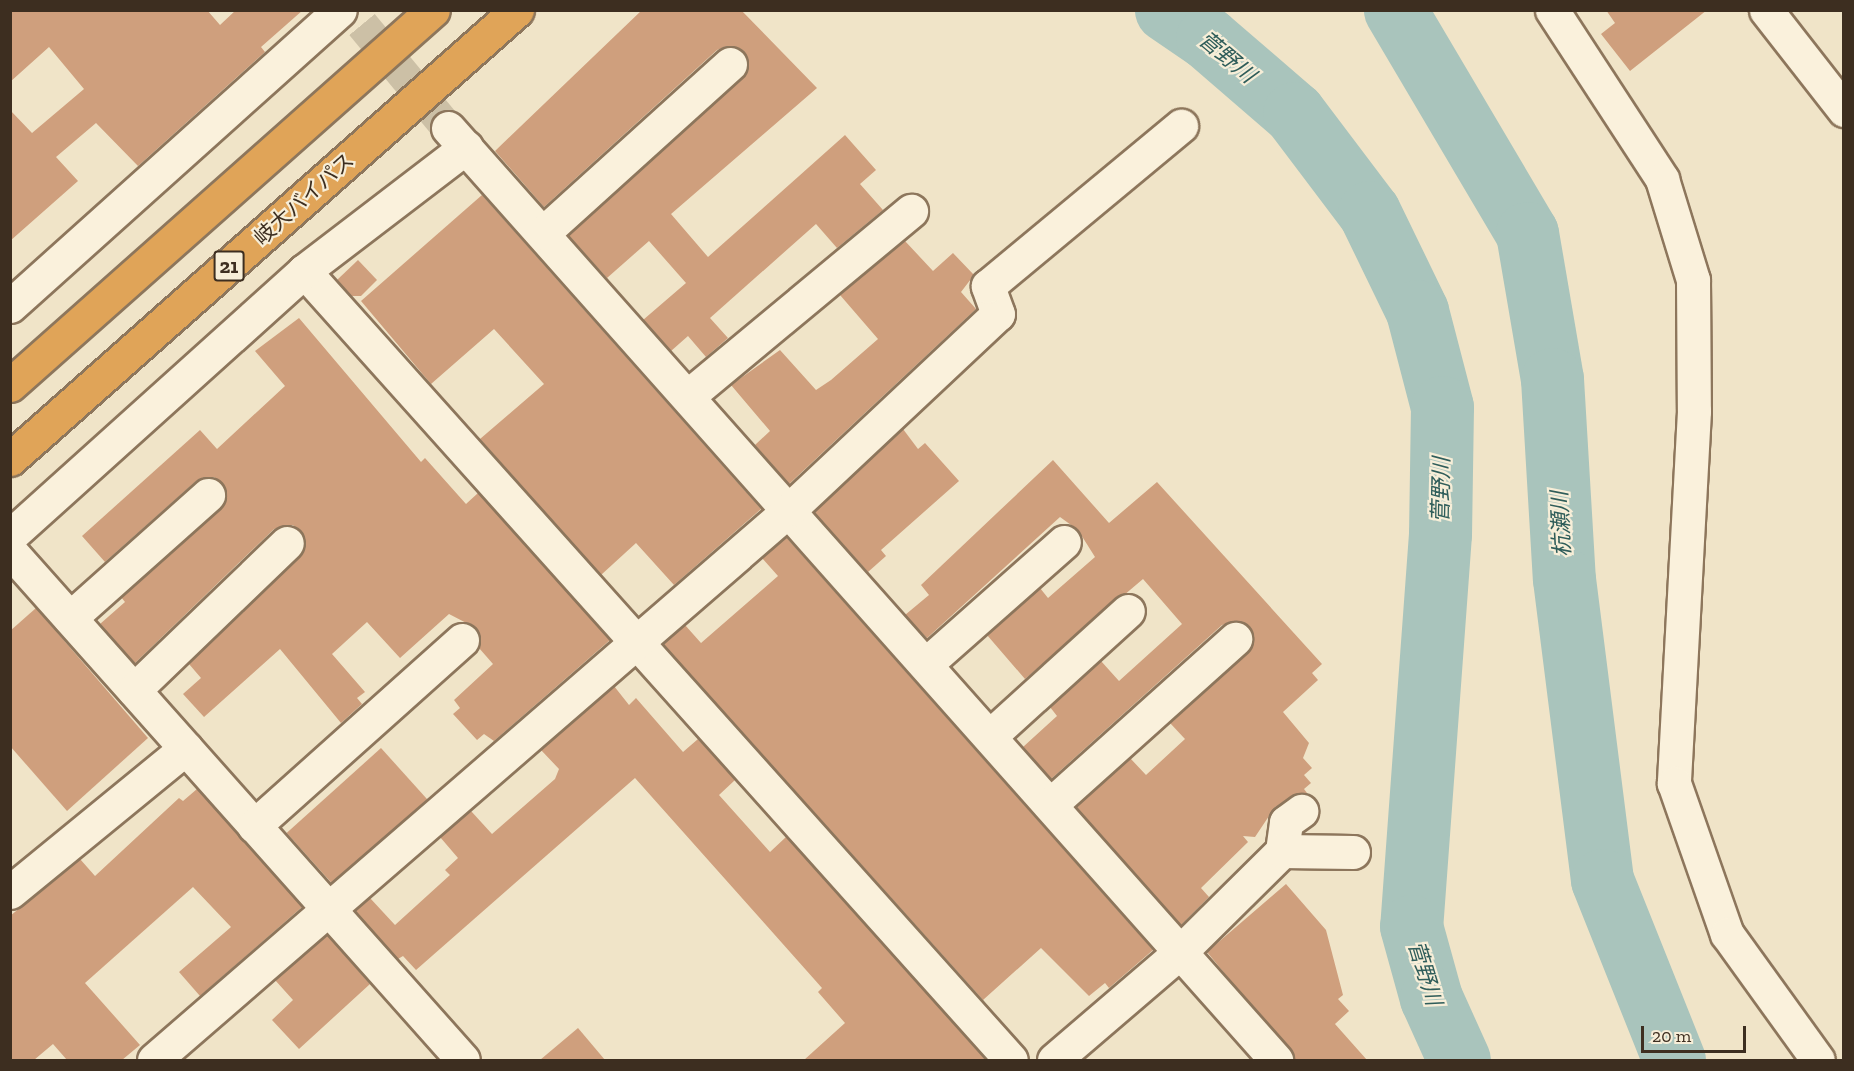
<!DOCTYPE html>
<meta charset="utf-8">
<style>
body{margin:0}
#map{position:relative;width:1854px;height:1071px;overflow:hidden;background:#f0e4c8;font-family:"Zilla Slab","Noto Sans JP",serif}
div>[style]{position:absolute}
.river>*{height:63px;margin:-31.5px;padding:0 31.5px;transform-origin:31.5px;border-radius:31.5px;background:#a9c4bc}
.building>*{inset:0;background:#cf9f7d;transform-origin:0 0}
.minor-tunnel>*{height:33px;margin-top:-16.5px;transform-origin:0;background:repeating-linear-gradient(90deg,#ccc0a6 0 33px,transparent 0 49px)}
.roads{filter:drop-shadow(2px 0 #8d765c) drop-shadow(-2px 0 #8d765c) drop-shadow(0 2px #8d765c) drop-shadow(0 -2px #8d765c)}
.minor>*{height:33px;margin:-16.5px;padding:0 16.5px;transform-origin:16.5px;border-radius:16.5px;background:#faf1dc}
.highway>*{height:33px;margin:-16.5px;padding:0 16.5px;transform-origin:16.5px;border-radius:16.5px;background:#e0a458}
span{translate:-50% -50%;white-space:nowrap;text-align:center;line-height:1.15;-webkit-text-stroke:4.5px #f7eed8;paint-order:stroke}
.shield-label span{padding:2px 4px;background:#f7eed8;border:2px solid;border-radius:4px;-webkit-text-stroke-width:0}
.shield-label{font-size:20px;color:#3d2e20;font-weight:700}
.street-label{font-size:21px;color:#3d2e20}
.water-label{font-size:22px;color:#2f5d5a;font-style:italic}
.frame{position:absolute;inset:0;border:12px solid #3d2e20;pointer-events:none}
.scale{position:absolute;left:1641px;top:1026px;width:105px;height:27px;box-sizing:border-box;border:3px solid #3d2e20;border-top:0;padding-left:8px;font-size:18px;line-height:21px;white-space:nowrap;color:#3d2e20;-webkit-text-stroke:4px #f7eed8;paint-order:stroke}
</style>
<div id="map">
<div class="river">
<i style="left:1166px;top:10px;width:50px;rotate:34.3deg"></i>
<i style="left:1207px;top:38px;width:115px;rotate:40.8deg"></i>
<i style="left:1294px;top:113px;width:124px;rotate:52.9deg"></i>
<i style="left:1369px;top:212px;width:110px;rotate:64.1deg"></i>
<i style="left:1417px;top:311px;width:99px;rotate:75.4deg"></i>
<i style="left:1442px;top:407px;width:127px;rotate:90.9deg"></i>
<i style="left:1440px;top:534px;width:393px;rotate:94.2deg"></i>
<i style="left:1411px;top:926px;width:75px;rotate:74.5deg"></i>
<i style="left:1431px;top:998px;width:68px;rotate:65.7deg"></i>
<i style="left:1395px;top:10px;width:259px;rotate:59.4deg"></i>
<i style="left:1527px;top:233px;width:148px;rotate:80.3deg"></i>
<i style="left:1552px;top:379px;width:200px;rotate:86.6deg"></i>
<i style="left:1564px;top:579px;width:303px;rotate:82.8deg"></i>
<i style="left:1602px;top:880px;width:194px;rotate:68.2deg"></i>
</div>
<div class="building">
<i style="clip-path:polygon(11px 10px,207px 10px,220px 25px,236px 10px,303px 10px,261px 47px,265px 52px,138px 166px,96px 123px,56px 157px,78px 181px,10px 241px,10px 110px,32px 133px,84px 89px,49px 47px,10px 82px)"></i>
<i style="clip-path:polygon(642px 10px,741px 10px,817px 88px,671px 214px,708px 257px,845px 135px,876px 170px,860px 184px,883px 210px,837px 248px,816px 224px,710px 318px,728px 338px,706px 357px,688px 336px,671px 351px,643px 320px,686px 283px,649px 241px,607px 278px,568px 235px,743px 78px,748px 61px,743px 51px,727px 46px,717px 50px,544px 207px,495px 151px)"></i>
<i style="clip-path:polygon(1606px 10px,1707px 10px,1630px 71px,1601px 34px,1615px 23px)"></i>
<i style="clip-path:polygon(482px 195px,761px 509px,674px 585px,636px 543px,601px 575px,480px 439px,544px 384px,494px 329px,431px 384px,361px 301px)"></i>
<i style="clip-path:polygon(905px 241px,933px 271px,953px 253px,974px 275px,961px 292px,976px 309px,789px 484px,755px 445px,770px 431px,731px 385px,780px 350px,816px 390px,831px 380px,878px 339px,840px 295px)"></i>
<i style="clip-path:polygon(358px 260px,377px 280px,361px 296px,351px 296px,337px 280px)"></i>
<i style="clip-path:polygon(299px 318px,421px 462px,425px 458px,466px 504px,478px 493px,610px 640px,494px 741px,484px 734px,477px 740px,453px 714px,460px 708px,454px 700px,493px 664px,479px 648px,476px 628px,449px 614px,400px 658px,367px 622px,332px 654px,365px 692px,357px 698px,362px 704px,341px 723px,280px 649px,204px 717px,183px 694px,201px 678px,189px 664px,300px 556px,305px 538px,293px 525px,274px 529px,135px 663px,100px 624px,125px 602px,121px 597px,220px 509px,226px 491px,214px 477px,196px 481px,105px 562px,82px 536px,200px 430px,217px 449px,285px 386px,255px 351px)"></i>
<i style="clip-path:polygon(903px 429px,918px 449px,925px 443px,959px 481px,881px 550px,886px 556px,868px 572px,814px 512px)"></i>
<i style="clip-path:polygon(1053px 460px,1109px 523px,1157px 482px,1322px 664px,1312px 673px,1318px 680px,1283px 712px,1309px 743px,1303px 758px,1312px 768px,1304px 775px,1311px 783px,1304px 789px,1307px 793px,1275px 807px,1255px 837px,1243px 836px,1248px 842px,1201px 888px,1209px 897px,1181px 925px,1076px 807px,1130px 758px,1146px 775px,1185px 739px,1170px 723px,1248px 653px,1253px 644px,1249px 627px,1240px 621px,1222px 625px,1051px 779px,1023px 747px,1057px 716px,1050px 707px,1101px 661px,1119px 681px,1182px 624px,1143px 579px,1025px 679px,987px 635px,1040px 588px,1048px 598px,1095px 557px,1078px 530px,1060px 517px,927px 638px,905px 615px,929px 595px,921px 585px)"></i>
<i style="clip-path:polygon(786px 537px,1153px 950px,1109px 988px,1105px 983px,1089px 996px,1041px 948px,983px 1000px,663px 644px,685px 625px,701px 643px,778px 576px,762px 558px)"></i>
<i style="clip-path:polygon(36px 608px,148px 738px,67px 811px,10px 746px,10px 631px)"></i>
<i style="clip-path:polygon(614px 686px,629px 705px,636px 698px,683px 752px,698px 739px,735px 780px,719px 795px,770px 852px,786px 837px,986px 1060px,804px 1060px,845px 1023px,818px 992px,822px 988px,635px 778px,416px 970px,403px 956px,398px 959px,355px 911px,370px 898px,395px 925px,450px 875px,445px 870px,458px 858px,440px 837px,471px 811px,492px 834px,555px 779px,559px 769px,541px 750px)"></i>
<i style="left:381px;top:748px;width:69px;height:127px;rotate:48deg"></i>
<i style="clip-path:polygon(197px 789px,302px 907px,200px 996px,179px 972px,231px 927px,193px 887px,85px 983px,140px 1045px,122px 1060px,67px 1060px,53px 1044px,34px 1060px,10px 1060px,10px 916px,80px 859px,95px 876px,179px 798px,183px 801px)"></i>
<i style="clip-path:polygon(1286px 884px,1326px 930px,1343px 995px,1338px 999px,1349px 1011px,1335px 1024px,1367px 1060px,1296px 1060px,1207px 952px)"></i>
<i style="clip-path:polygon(327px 935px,370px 984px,299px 1049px,272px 1020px,293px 1000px,275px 980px)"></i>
<i style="clip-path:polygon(578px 1028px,605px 1060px,540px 1060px)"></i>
</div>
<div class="minor-tunnel">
<i style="left:362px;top:24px;width:135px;rotate:50.4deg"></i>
</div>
<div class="roads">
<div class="minor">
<i style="left:1552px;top:10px;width:202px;rotate:56.9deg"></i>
<i style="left:1662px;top:179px;width:106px;rotate:72.9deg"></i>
<i style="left:1693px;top:280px;width:131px;rotate:89.6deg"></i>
<i style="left:1694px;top:411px;width:373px;rotate:93.1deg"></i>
<i style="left:1674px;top:783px;width:160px;rotate:70.7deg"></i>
<i style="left:1727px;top:934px;width:155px;rotate:54.2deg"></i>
<i style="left:1766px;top:10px;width:127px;rotate:52deg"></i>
<i style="left:448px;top:128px;width:1247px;rotate:48.38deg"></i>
<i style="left:543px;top:233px;width:252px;rotate:-42.1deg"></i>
<i style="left:304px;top:271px;width:1059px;rotate:48.14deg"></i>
<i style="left:10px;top:306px;width:443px;rotate:-41.9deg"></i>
<i style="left:688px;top:396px;width:290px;rotate:-39.7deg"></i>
<i style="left:10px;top:536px;width:396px;rotate:-42deg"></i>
<i style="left:304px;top:271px;width:204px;rotate:-37.4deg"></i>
<i style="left:10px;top:551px;width:681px;rotate:48.33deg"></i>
<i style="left:70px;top:618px;width:185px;rotate:-41.7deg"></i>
<i style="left:926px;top:664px;width:184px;rotate:-41.5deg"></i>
<i style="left:134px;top:690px;width:212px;rotate:-43.9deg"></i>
<i style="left:990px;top:736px;width:186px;rotate:-42.2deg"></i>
<i style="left:1050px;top:805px;width:249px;rotate:-41.9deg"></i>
<i style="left:254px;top:826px;width:279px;rotate:-41.8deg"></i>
<i style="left:1282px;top:851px;width:29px;rotate:-82deg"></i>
<i style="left:1286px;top:822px;width:19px;rotate:-36deg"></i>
<i style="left:10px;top:892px;width:227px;rotate:-39.3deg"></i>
<i style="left:154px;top:1060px;width:841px;rotate:-40.9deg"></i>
<i style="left:790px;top:509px;width:285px;rotate:-43.2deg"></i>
<i style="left:998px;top:314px;width:30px;rotate:-110deg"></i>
<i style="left:988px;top:286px;width:251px;rotate:-39.7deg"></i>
<i style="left:1054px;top:1060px;width:166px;rotate:-40.6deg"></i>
<i style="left:1180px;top:952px;width:144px;rotate:-44.7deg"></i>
<i style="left:1282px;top:851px;width:71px;rotate:0.8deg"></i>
</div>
<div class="highway">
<i style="left:10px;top:385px;width:565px;rotate:-41.56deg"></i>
<i style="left:10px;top:459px;width:677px;rotate:-41.53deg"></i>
</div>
</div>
<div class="shield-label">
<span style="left:229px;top:266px">21</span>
</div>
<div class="street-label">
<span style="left:304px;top:199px;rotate:-42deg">岐大バイパス</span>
</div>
<div class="water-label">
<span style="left:1227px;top:57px;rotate:40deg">菅野川</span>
<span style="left:1441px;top:490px;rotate:-89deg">菅野川</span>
<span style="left:1561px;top:524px;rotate:-93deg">杭瀬川</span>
<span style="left:1425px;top:973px;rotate:73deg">菅野川</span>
</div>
<div class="frame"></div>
<div class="scale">20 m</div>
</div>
